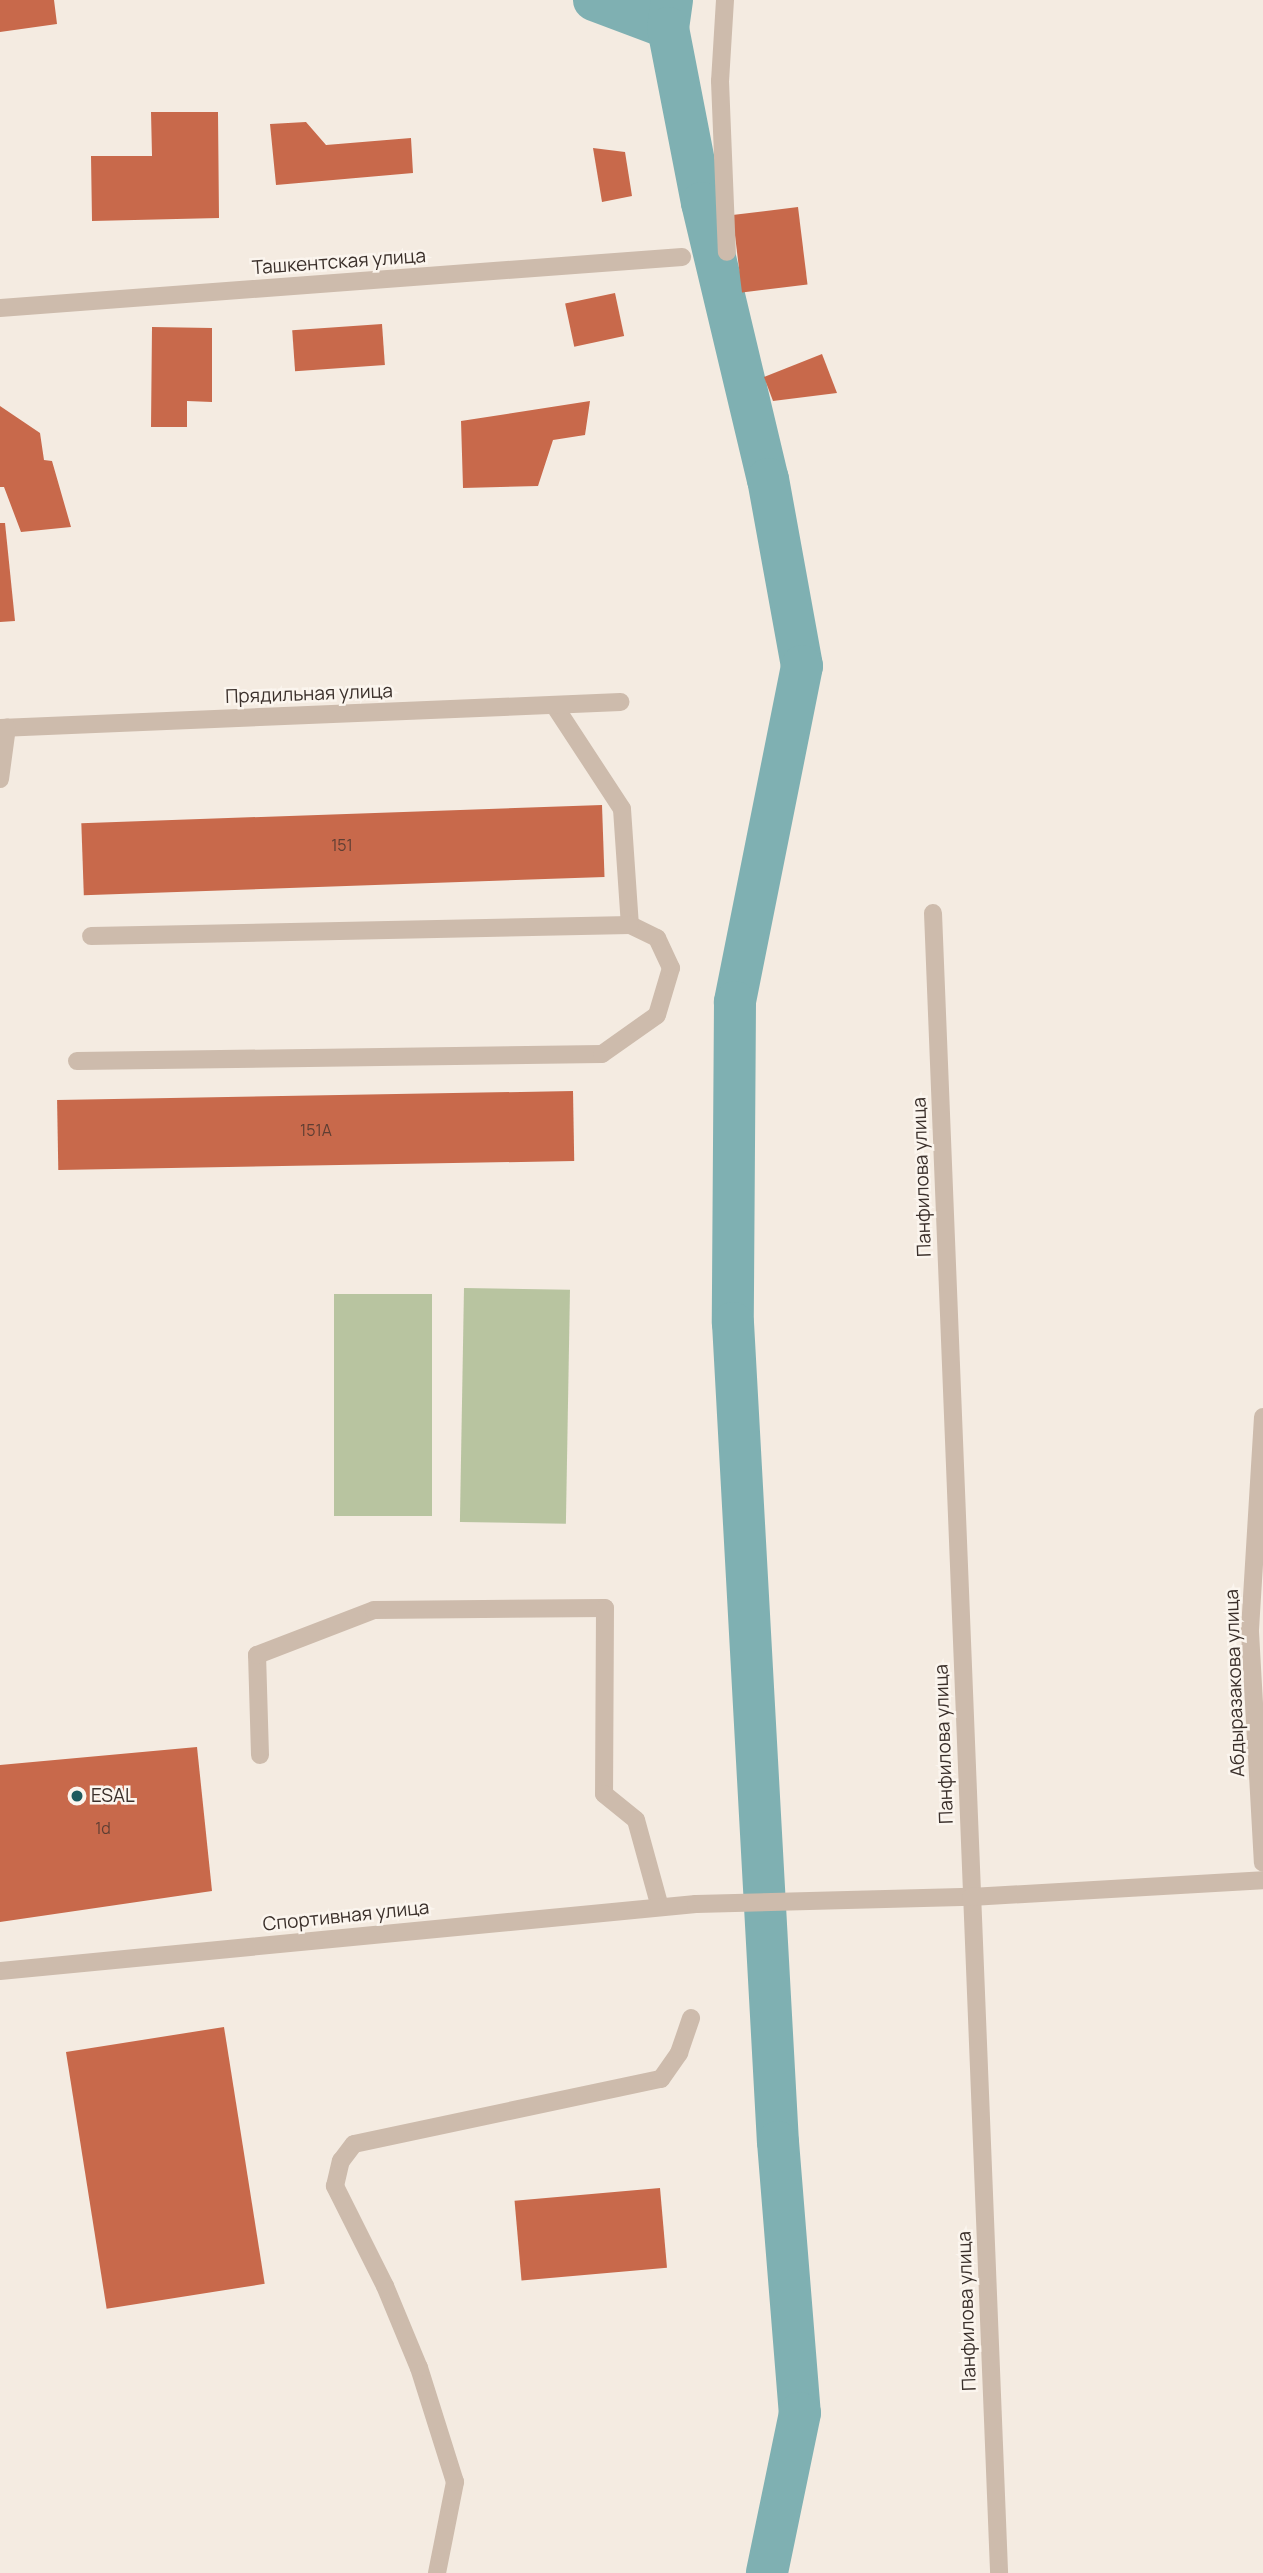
<!DOCTYPE html>
<meta charset="utf-8">
<style>
body{margin:0}
#map{position:relative;width:1263px;height:2573px;overflow:hidden;background:#f4ebe1;font-family:Manrope,sans-serif}
div>[style]{position:absolute}
.green>*{inset:0;background:#b8c4a0;transform-origin:0 0}
.canal>*{height:42px;margin:-21px;padding:0 21px;transform-origin:21px;border-radius:21px;background:#7fb0b2}
.building>*{inset:0;background:#c8694b;transform-origin:0 0}
.minor>*{height:18px;margin:-9px;padding:0 9px;transform-origin:9px;border-radius:9px;background:#cdbbac}
.dots>*{width:19px;height:19px;translate:-50% -50%;box-sizing:border-box;border:4px solid #fbf5ee;border-radius:50%}
span{translate:-50% -50%;white-space:nowrap;text-align:center;line-height:1.15;-webkit-text-stroke:5px #fbf5ee;paint-order:stroke}
.number-label{font-size:16px;color:#5e3e33}
.number-label span{-webkit-text-stroke-width:0}
.street-label{font-size:19px;color:#3b302b}
.poi-label{font-size:19px;color:#3b302b}
.left{translate:0 -50%;text-align:left}
</style>
<div id="map">
<div class="green">
<i style="left:464px;top:1288px;width:106px;height:234px;rotate:1deg"></i>
<i style="left:334px;top:1294px;width:98px;height:222px"></i>
</div>
<div class="canal">
<i style="left:594px;top:0;width:79px;rotate:20.7deg"></i>
<i style="left:672px;top:0;width:28px;rotate:98deg"></i>
<i style="left:668px;top:28px;width:178px;rotate:79deg"></i>
<i style="left:702px;top:203px;width:284px;rotate:76.6deg"></i>
<i style="left:768px;top:479px;width:190px;rotate:79.7deg"></i>
<i style="left:802px;top:666px;width:343px;rotate:101.3deg"></i>
<i style="left:735px;top:1002px;width:321px;rotate:90.4deg"></i>
<i style="left:733px;top:1323px;width:820px;rotate:86.86deg"></i>
<i style="left:778px;top:2142px;width:272px;rotate:85.4deg"></i>
<i style="left:800px;top:2413px;width:163px;rotate:101.7deg"></i>
</div>
<div class="building">
<i style="clip-path:polygon(0 0,54px 0,57px 24px,0 32px)"></i>
<i style="clip-path:polygon(151px 112px,218px 112px,219px 218px,92px 221px,91px 156px,152px 156px)"></i>
<i style="clip-path:polygon(306px 122px,326px 145px,411px 138px,413px 173px,276px 185px,270px 124px)"></i>
<i style="clip-path:polygon(593px 148px,625px 152px,632px 196px,602px 202px)"></i>
<i style="left:798px;top:207px;width:78px;height:66px;rotate:83deg"></i>
<i style="left:615px;top:293px;width:44px;height:51px;rotate:78deg"></i>
<i style="left:382px;top:324px;width:41px;height:90px;rotate:86deg"></i>
<i style="clip-path:polygon(152px 327px,212px 328px,212px 402px,187px 401px,187px 427px,151px 427px)"></i>
<i style="clip-path:polygon(822px 354px,837px 393px,773px 401px,764px 377px)"></i>
<i style="clip-path:polygon(590px 401px,585px 435px,553px 440px,538px 486px,463px 488px,461px 421px)"></i>
<i style="clip-path:polygon(0 406px,40px 433px,44px 460px,52px 461px,71px 527px,21px 532px,4px 487px,0 487px)"></i>
<i style="clip-path:polygon(0 523px,5px 523px,15px 621px,0 622px)"></i>
<i style="left:602px;top:805px;width:72px;height:521px;rotate:88deg"></i>
<i style="left:573px;top:1091px;width:70px;height:516px;rotate:89deg"></i>
<i style="clip-path:polygon(197px 1747px,212px 1891px,0 1922px,0 1765px)"></i>
<i style="left:224px;top:2027px;width:260px;height:160px;rotate:81deg"></i>
<i style="left:660px;top:2188px;width:80px;height:146px;rotate:85deg"></i>
</div>
<div class="minor">
<i style="left:725px;top:0;width:81px;rotate:93.5deg"></i>
<i style="left:720px;top:81px;width:171px;rotate:87.7deg"></i>
<i style="left:0;top:308px;width:684px;rotate:-4.28deg"></i>
<i style="left:554px;top:705px;width:124px;rotate:56.8deg"></i>
<i style="left:622px;top:809px;width:116px;rotate:86.1deg"></i>
<i style="left:0;top:728px;width:621px;rotate:-2.4deg"></i>
<i style="left:0;top:779px;width:52px;rotate:-82.3deg"></i>
<i style="left:933px;top:913px;width:1661px;rotate:87.72deg"></i>
<i style="left:77px;top:1061px;width:525px;rotate:-0.76deg"></i>
<i style="left:602px;top:1054px;width:67px;rotate:-35.3deg"></i>
<i style="left:657px;top:1015px;width:49px;rotate:-73.4deg"></i>
<i style="left:671px;top:968px;width:33px;rotate:-115deg"></i>
<i style="left:657px;top:938px;width:30px;rotate:-154deg"></i>
<i style="left:630px;top:925px;width:539px;rotate:178.83deg"></i>
<i style="left:1263px;top:1417px;width:215px;rotate:93.5deg"></i>
<i style="left:1250px;top:1632px;width:231px;rotate:86.8deg"></i>
<i style="left:260px;top:1755px;width:100px;rotate:-91.7deg"></i>
<i style="left:257px;top:1655px;width:125px;rotate:-21deg"></i>
<i style="left:374px;top:1610px;width:231px;rotate:-0.5deg"></i>
<i style="left:605px;top:1608px;width:186px;rotate:90.3deg"></i>
<i style="left:604px;top:1794px;width:41px;rotate:39.1deg"></i>
<i style="left:636px;top:1820px;width:90px;rotate:74.6deg"></i>
<i style="left:0;top:1971px;width:699px;rotate:-5.5deg"></i>
<i style="left:696px;top:1904px;width:275px;rotate:-1.5deg"></i>
<i style="left:971px;top:1897px;width:292px;rotate:-3.3deg"></i>
<i style="left:437px;top:2573px;width:93px;rotate:-78.8deg"></i>
<i style="left:455px;top:2482px;width:120px;rotate:-107.5deg"></i>
<i style="left:419px;top:2368px;width:89px;rotate:-112.5deg"></i>
<i style="left:385px;top:2286px;width:112px;rotate:-116.6deg"></i>
<i style="left:335px;top:2186px;width:26px;rotate:-77deg"></i>
<i style="left:341px;top:2161px;width:21px;rotate:-53deg"></i>
<i style="left:354px;top:2144px;width:314px;rotate:-12deg"></i>
<i style="left:661px;top:2079px;width:32px;rotate:-55deg"></i>
<i style="left:679px;top:2053px;width:37px;rotate:-71deg"></i>
</div>
<div class="dots">
<i style="left:77px;top:1796px;background:#1f5a5e"></i>
</div>
<div class="number-label">
<span style="left:342px;top:845px">151</span>
<span style="left:316px;top:1130px">151А</span>
<span style="left:103px;top:1828px">1d</span>
</div>
<div class="street-label">
<span style="left:339px;top:262px;rotate:-4deg">Ташкентская улица</span>
<span style="left:309px;top:694px;rotate:-2deg">Прядильная улица</span>
<span style="left:922px;top:1177px;rotate:-92deg">Панфилова улица</span>
<span style="left:1235px;top:1683px;rotate:-92deg">Абдыразакова улица</span>
<span style="left:944px;top:1744px;rotate:-92deg">Панфилова улица</span>
<span style="left:346px;top:1916px;rotate:-6deg">Спортивная улица</span>
<span style="left:967px;top:2311px;rotate:-92deg">Панфилова улица</span>
</div>
<div class="poi-label">
<span class="left" style="left:91px;top:1796px">ESAL</span>
</div>
</div>
